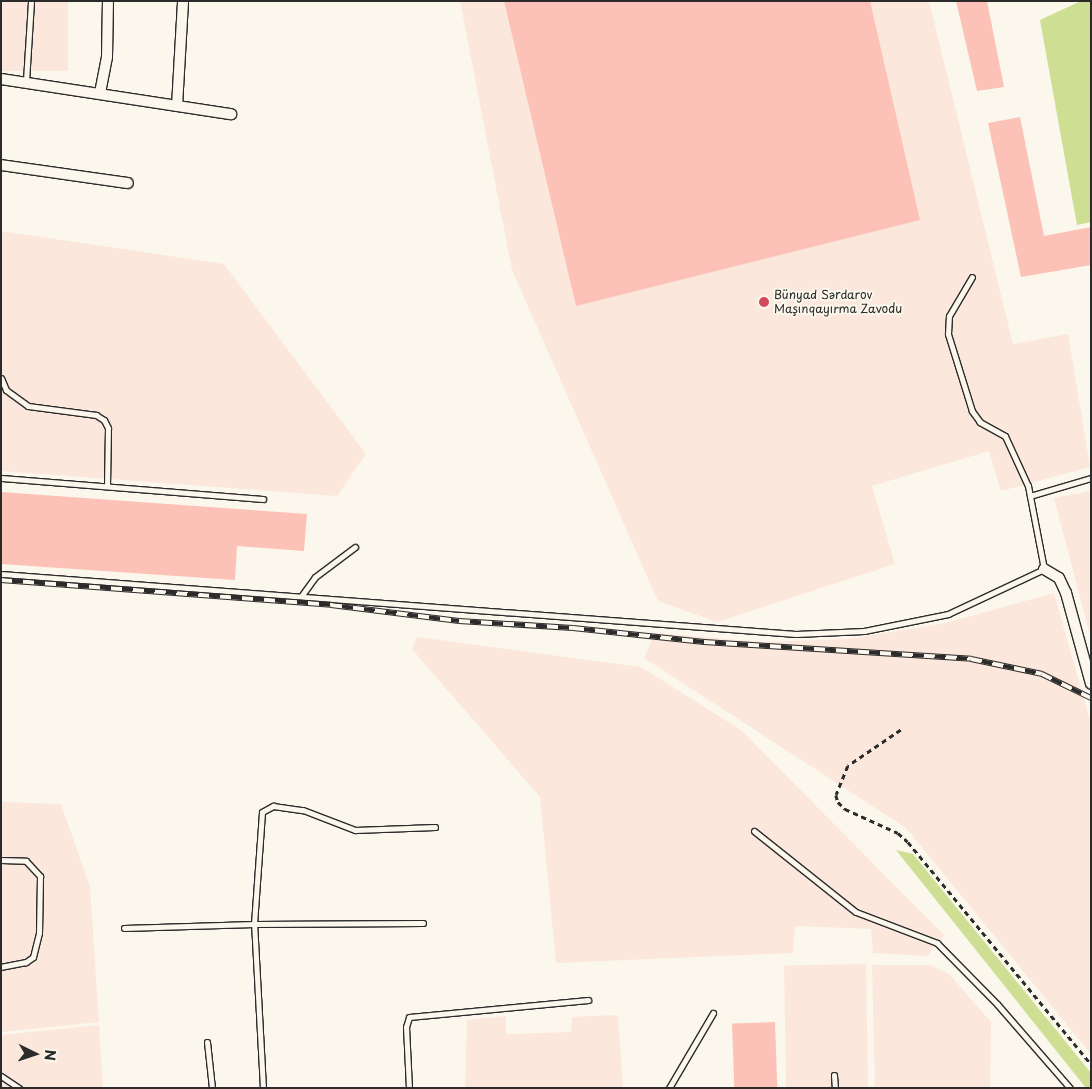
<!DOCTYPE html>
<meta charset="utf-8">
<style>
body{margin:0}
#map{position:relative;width:1092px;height:1089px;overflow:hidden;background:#fbf7ec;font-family:"Playpen Sans",sans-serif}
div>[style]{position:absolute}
.built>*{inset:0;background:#fce7dc;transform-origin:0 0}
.green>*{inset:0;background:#cede92}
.building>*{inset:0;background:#fdc2b7;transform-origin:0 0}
.path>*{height:2.5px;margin-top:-1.25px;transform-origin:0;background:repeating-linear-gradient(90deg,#2b2b2b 0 5px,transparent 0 9px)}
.roads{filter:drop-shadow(1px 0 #2b2b2b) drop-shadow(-1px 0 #2b2b2b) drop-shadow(0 1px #2b2b2b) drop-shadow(0 -1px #2b2b2b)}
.lane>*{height:5px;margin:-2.5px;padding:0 2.5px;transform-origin:2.5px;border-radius:2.5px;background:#fbf7ec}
.street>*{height:10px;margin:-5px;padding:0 5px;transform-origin:5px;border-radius:5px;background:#fbf7ec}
.rail>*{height:5.5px;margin-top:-2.75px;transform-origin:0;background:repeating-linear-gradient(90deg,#fbf7ec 0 11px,#2b2b2b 0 22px);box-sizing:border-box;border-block:1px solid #2b2b2b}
.dots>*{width:14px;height:14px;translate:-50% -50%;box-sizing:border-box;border:2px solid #fbf7ec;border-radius:50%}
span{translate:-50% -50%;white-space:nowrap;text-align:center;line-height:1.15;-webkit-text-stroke:4px #fbf7ec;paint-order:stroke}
.poi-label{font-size:12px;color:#2b2b2b}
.left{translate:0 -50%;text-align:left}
.frame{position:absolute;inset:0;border:2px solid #2b2b2b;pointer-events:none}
.north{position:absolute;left:10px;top:1029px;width:50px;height:50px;-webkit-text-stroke:4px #fbf7ec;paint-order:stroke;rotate:94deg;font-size:14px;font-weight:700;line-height:20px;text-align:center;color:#2b2b2b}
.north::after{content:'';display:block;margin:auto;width:18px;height:22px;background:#2b2b2b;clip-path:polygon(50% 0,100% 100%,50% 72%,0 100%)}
</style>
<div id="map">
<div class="built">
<i style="left:1px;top:1px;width:67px;height:70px"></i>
<i style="clip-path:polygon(460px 1px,929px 1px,1013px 344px,1068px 334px,1090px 467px,1001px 491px,989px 451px,872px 486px,895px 564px,717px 622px,658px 601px,512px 270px)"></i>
<i style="clip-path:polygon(1px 231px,224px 264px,366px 454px,337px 496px,1px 471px)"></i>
<i style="clip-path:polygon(1091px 491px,1091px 639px,1054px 498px)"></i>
<i style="clip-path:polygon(1054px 593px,1091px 724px,1091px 1054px,906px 828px,644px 658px,655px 633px,761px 642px,849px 639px,946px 623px)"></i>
<i style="clip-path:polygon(417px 637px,641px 667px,741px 730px,944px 935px,927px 956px,873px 953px,871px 929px,795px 926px,793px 953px,556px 963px,540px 797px,412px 649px)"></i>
<i style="clip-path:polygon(1px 802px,61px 804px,90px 887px,99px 1022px,1px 1032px)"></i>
<i style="left:866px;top:964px;width:124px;height:82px;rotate:89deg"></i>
<i style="clip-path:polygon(872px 965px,930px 965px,949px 974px,991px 1022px,990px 1088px,875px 1088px)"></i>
<i style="clip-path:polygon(618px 1015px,623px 1088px,465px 1088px,467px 1020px,506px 1016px,506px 1034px,571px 1032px,572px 1017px)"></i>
<i style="clip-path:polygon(99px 1025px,103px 1088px,1px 1088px,1px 1035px)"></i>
</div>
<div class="green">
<i style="clip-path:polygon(1081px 1px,1091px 1px,1091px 222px,1077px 225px,1040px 20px)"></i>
<i style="clip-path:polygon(896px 850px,913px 854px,1091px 1073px,1091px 1088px,1086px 1088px)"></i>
</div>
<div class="building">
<i style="clip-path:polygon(504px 1px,870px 1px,920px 220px,576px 306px)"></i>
<i style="clip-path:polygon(956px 1px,987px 1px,1004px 87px,977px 91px)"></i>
<i style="clip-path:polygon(1020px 117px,1044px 236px,1091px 227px,1091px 265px,1021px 277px,988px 123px)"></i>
<i style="clip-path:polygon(1px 492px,307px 514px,304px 551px,237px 546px,235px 580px,1px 564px)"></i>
<i style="left:775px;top:1022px;width:66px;height:43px;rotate:88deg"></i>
</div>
<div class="path">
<i style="left:901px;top:730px;width:64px;rotate:145.8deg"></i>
<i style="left:848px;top:766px;width:31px;rotate:112deg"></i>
<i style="left:836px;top:795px;width:7px;rotate:74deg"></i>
<i style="left:838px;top:802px;width:10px;rotate:45deg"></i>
<i style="left:845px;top:809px;width:58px;rotate:24.4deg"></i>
<i style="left:898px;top:833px;width:13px;rotate:42deg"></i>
<i style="left:908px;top:842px;width:288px;rotate:50.5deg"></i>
</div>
<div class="roads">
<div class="lane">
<i style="left:26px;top:81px;width:80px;rotate:-86.4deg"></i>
<i style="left:1px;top:378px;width:13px;rotate:67deg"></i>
<i style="left:6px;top:390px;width:27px;rotate:36deg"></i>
<i style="left:28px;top:406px;width:69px;rotate:7.5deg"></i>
<i style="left:96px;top:415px;width:9px;rotate:32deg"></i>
<i style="left:104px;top:420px;width:9px;rotate:63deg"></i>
<i style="left:108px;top:428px;width:57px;rotate:91deg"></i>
<i style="left:1px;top:478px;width:263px;rotate:4.6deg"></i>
<i style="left:1030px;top:496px;width:64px;rotate:-16.4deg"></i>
<i style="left:1px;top:574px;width:797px;rotate:4.32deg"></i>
<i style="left:796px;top:634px;width:68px;rotate:-2.5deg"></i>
<i style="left:864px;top:631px;width:86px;rotate:-11.4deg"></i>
<i style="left:948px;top:614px;width:106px;rotate:-25.1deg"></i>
<i style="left:1044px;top:569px;width:85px;rotate:-100.9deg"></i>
<i style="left:1028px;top:486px;width:55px;rotate:-114.7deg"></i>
<i style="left:1005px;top:436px;width:29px;rotate:-151deg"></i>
<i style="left:980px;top:422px;width:14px;rotate:-126deg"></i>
<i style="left:972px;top:411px;width:81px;rotate:-107.3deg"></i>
<i style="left:948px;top:334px;width:18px;rotate:-87deg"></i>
<i style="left:949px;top:316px;width:45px;rotate:-59.5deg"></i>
<i style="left:302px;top:595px;width:22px;rotate:-54deg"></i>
<i style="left:315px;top:577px;width:50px;rotate:-36.9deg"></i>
<i style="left:754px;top:831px;width:130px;rotate:38.5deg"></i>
<i style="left:856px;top:912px;width:87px;rotate:20.9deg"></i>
<i style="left:937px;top:943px;width:86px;rotate:45.5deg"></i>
<i style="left:997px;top:1004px;width:111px;rotate:49deg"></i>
<i style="left:1px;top:860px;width:25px;rotate:2deg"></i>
<i style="left:26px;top:861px;width:21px;rotate:47deg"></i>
<i style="left:40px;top:876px;width:57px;rotate:91deg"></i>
<i style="left:39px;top:933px;width:25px;rotate:104deg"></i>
<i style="left:33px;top:957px;width:9px;rotate:144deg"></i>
<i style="left:26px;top:962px;width:25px;rotate:169deg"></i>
<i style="left:124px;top:928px;width:130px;rotate:-1.8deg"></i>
<i style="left:254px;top:924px;width:169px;rotate:-0.3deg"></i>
<i style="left:207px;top:1042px;width:46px;rotate:83.8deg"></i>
<i style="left:834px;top:1075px;width:13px;rotate:86deg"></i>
<i style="left:1px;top:1076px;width:22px;rotate:34deg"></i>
<i style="left:263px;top:1088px;width:164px;rotate:-93.1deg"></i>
<i style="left:254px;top:924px;width:112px;rotate:-85.9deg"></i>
<i style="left:262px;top:812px;width:13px;rotate:-29deg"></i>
<i style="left:273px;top:806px;width:30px;rotate:8deg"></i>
<i style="left:303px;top:810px;width:56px;rotate:21deg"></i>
<i style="left:355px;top:830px;width:80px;rotate:-2.1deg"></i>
<i style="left:409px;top:1088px;width:61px;rotate:-92.8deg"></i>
<i style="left:406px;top:1027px;width:10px;rotate:-73deg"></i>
<i style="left:409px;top:1017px;width:180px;rotate:-5.4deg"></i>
<i style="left:669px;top:1088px;width:87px;rotate:-59.6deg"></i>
</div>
<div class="street">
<i style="left:1px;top:79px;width:233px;rotate:8.7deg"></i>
<i style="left:100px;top:93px;width:37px;rotate:-79deg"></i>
<i style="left:107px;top:57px;width:56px;rotate:-89deg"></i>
<i style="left:177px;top:106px;width:105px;rotate:-86.7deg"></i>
<i style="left:1px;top:165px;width:128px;rotate:8.1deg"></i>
<i style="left:1044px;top:569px;width:17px;rotate:31deg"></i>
<i style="left:1059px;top:578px;width:17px;rotate:65deg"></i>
<i style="left:1066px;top:593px;width:94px;rotate:74.6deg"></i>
</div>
</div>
<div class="rail">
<i style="left:1px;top:580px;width:331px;rotate:4.3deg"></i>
<i style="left:331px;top:605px;width:129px;rotate:7.1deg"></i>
<i style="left:459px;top:621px;width:114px;rotate:3.5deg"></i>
<i style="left:573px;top:628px;width:132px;rotate:6.1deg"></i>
<i style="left:704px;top:642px;width:268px;rotate:3.6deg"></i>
<i style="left:971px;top:659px;width:73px;rotate:11.9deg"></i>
<i style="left:1042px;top:674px;width:55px;rotate:26.1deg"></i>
</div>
<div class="dots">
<i style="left:764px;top:302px;background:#d1495b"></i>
</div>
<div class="poi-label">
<span class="left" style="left:774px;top:302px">Bünyad Sərdarov<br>Maşınqayırma Zavodu</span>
</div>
<div class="frame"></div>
<div class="north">N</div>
</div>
